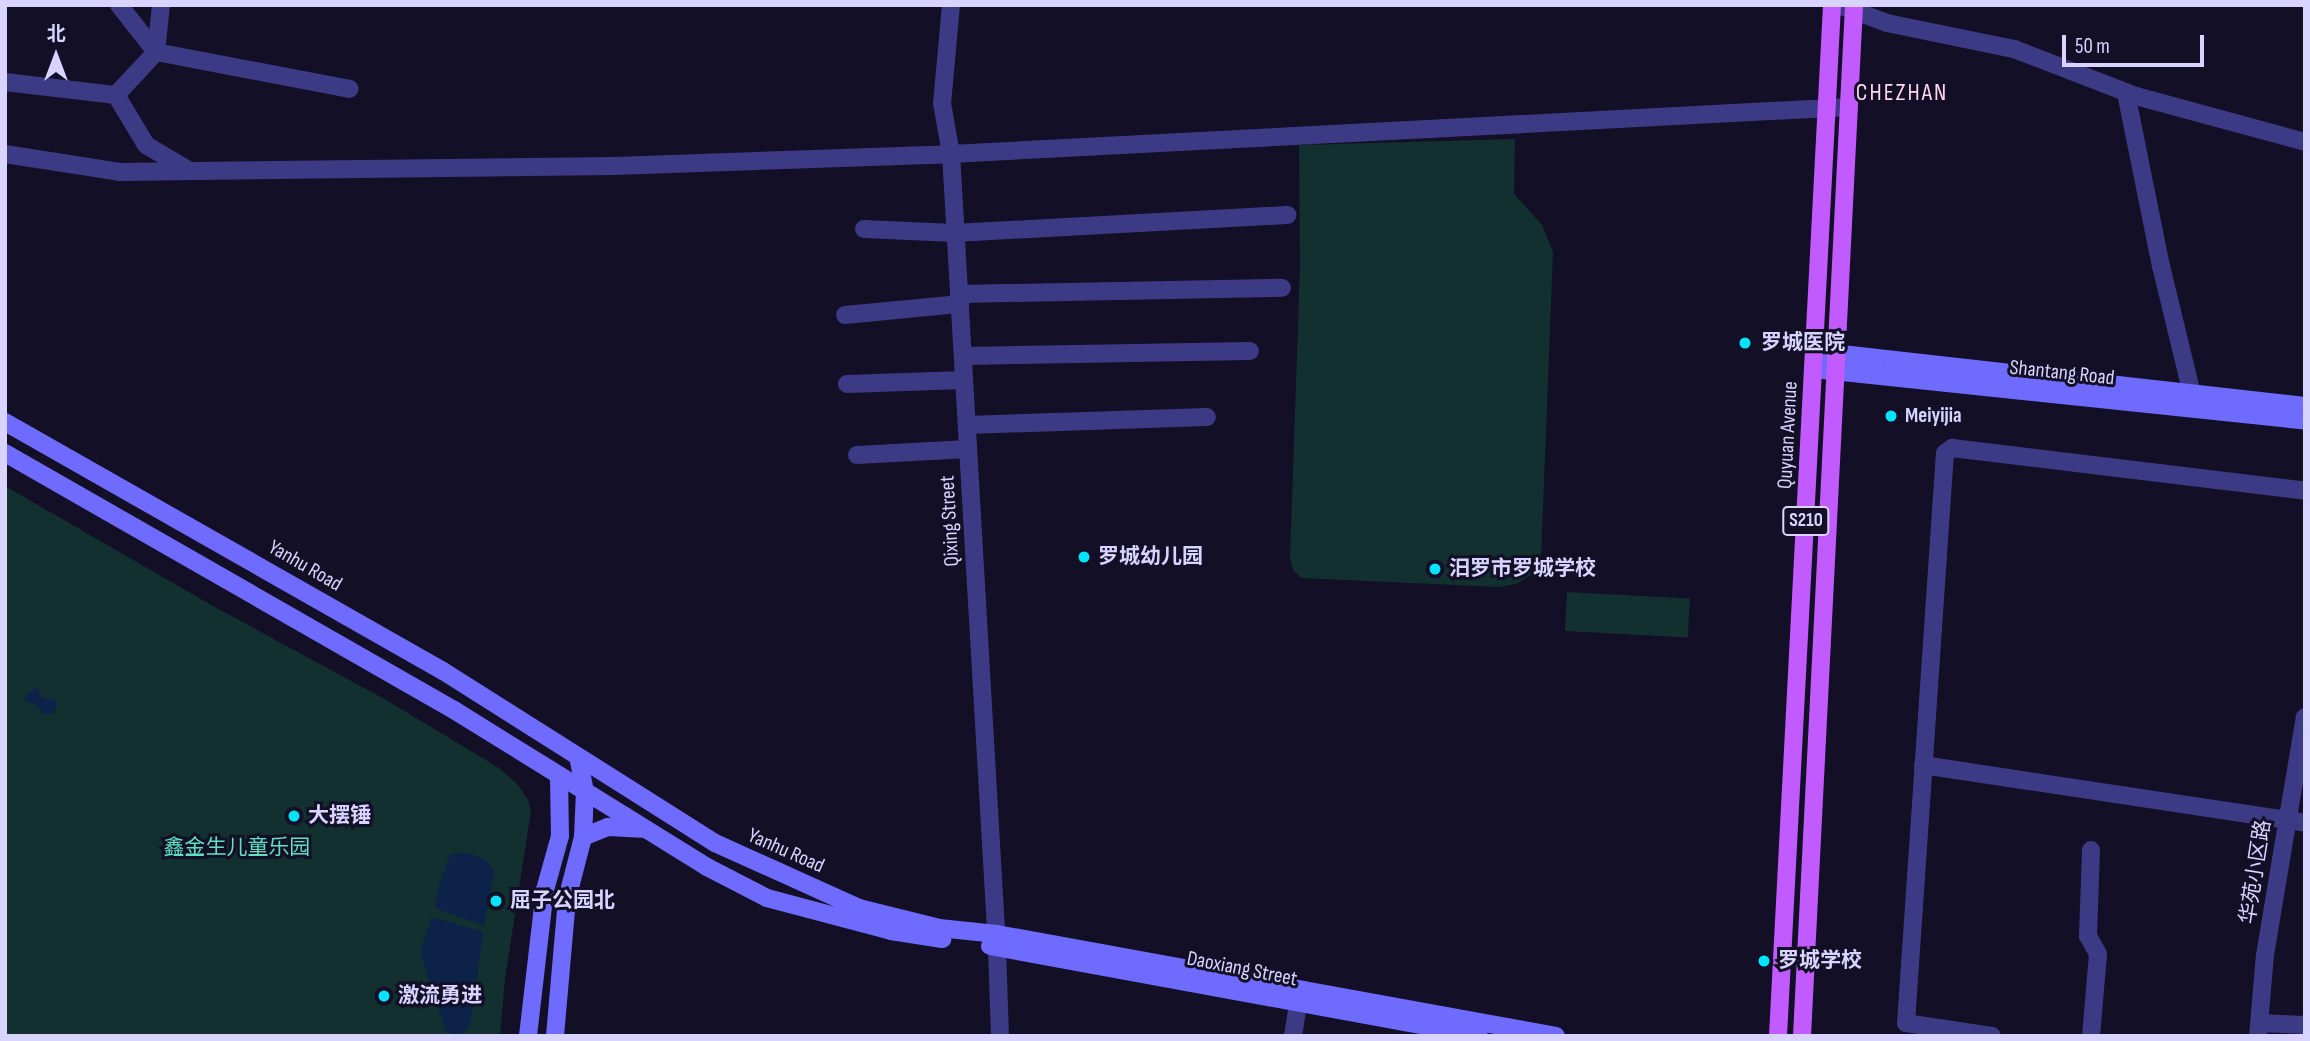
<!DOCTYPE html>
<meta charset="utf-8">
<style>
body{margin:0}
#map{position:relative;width:2310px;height:1041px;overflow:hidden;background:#130f26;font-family:"Sofia Sans Condensed","Noto Sans SC",sans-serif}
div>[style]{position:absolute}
.green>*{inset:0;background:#12302f;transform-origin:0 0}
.water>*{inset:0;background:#0c2248}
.street>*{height:18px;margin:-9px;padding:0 9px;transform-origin:9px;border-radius:9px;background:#3d3a85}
.secondary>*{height:18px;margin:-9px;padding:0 9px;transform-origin:9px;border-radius:9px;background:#6f6bff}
.primary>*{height:18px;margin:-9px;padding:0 9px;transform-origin:9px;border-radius:9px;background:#c25bff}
.dots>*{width:19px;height:19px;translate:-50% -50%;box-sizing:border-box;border:4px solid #130f26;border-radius:50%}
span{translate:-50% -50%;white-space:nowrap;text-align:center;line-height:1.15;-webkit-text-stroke:6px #130f26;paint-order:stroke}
.shield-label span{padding:2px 5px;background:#130f26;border:2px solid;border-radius:5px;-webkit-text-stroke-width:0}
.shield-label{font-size:19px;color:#d9d4ff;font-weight:700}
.poi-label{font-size:21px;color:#d9d4ff;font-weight:700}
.left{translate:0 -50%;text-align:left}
.street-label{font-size:21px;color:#d9d4ff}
.park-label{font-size:21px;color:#5fe0c0}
.quarter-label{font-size:24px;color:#ffd6f0;letter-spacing:2px}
.frame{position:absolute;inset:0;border:7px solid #d9d4ff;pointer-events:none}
.north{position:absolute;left:21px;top:21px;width:70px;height:70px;-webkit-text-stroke:5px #130f26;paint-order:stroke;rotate:0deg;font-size:19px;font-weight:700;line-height:28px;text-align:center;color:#d9d4ff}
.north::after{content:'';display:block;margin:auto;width:24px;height:32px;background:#d9d4ff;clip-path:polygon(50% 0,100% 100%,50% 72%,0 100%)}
.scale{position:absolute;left:2062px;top:35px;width:142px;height:32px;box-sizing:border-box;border:4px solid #d9d4ff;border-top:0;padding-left:9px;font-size:21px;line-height:24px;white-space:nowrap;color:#d9d4ff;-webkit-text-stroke:5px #130f26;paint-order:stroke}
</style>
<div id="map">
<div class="green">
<i style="clip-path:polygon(1515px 139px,1514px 194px,1542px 225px,1553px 252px,1541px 560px,1532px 574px,1516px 584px,1499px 587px,1301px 578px,1293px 570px,1290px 558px,1300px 266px,1299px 145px)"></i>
<i style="clip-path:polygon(5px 486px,213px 606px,388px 701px,499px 768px,518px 785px,528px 800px,531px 811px,505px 979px,500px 1036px,5px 1036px)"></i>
<i style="left:1567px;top:592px;width:123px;height:39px;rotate:3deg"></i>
</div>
<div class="water">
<i style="clip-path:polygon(36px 686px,42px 697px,56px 701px,57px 706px,53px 714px,44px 714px,35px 704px,22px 700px)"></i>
<i style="clip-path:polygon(470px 853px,489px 862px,494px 872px,484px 926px,435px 908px,440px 881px,451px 854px)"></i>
<i style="clip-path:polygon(432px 917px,483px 932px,470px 1028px,456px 1035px,446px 1032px,420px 953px)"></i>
</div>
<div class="street">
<i style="left:119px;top:5px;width:60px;rotate:51.8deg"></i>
<i style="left:156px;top:52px;width:197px;rotate:10.8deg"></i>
<i style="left:951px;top:5px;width:98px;rotate:95.2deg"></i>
<i style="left:942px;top:103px;width:52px;rotate:80deg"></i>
<i style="left:951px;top:154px;width:794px;rotate:86.68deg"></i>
<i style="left:997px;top:947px;width:89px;rotate:88.1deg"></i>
<i style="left:1839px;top:5px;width:51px;rotate:20.6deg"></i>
<i style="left:1887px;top:23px;width:130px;rotate:11.6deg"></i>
<i style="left:2014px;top:49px;width:131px;rotate:21.1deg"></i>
<i style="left:2136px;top:96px;width:175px;rotate:15.2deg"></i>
<i style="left:5px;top:82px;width:112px;rotate:6.7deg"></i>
<i style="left:116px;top:95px;width:58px;rotate:59deg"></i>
<i style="left:146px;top:145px;width:51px;rotate:30.6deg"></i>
<i style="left:2126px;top:93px;width:177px;rotate:78.6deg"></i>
<i style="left:2161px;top:266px;width:145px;rotate:76.4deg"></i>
<i style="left:116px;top:95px;width:59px;rotate:-47.1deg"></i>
<i style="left:156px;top:52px;width:47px;rotate:-83.9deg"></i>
<i style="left:5px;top:154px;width:116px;rotate:8.9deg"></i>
<i style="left:120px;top:172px;width:494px;rotate:-0.7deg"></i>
<i style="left:614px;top:166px;width:337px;rotate:-2deg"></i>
<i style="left:951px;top:154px;width:899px;rotate:-3deg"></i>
<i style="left:864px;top:229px;width:91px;rotate:2.5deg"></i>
<i style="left:955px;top:233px;width:333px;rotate:-3.1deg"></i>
<i style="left:959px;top:294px;width:323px;rotate:-1.1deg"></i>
<i style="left:845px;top:315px;width:116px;rotate:-5.5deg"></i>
<i style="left:963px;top:356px;width:287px;rotate:-1deg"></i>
<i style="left:847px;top:384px;width:117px;rotate:-2deg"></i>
<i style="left:967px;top:425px;width:240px;rotate:-1.9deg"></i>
<i style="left:857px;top:455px;width:111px;rotate:-3.1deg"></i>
<i style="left:1923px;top:765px;width:386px;rotate:8.6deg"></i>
<i style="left:2260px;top:1023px;width:45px;rotate:2.5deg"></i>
<i style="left:1293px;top:1036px;width:33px;rotate:-81deg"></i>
<i style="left:1992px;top:1036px;width:87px;rotate:-171.4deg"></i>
<i style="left:1906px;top:1023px;width:571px;rotate:-86.09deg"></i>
<i style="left:1945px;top:453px;width:9px;rotate:-36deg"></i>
<i style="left:1952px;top:448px;width:356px;rotate:6.9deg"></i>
<i style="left:2091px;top:1036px;width:82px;rotate:-85.1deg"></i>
<i style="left:2098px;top:954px;width:21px;rotate:-119deg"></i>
<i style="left:2088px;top:936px;width:86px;rotate:-88deg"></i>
<i style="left:2258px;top:1036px;width:81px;rotate:-85.1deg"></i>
<i style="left:2265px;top:955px;width:241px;rotate:-80.5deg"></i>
</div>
<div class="secondary">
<i style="left:1815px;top:351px;width:493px;rotate:6.4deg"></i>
<i style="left:1814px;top:369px;width:494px;rotate:6deg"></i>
<i style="left:5px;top:422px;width:504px;rotate:29.62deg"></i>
<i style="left:443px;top:671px;width:322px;rotate:32.3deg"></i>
<i style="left:715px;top:843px;width:158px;rotate:24.3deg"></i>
<i style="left:859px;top:908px;width:82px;rotate:14deg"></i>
<i style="left:939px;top:928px;width:58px;rotate:5.9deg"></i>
<i style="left:997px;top:934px;width:568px;rotate:10.34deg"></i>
<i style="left:5px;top:453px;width:517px;rotate:29.79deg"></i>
<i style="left:454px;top:710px;width:298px;rotate:31.8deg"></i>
<i style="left:707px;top:867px;width:68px;rotate:27.3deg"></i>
<i style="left:767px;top:898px;width:128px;rotate:14.9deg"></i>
<i style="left:891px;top:931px;width:52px;rotate:8.9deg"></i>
<i style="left:583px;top:837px;width:27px;rotate:-22deg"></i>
<i style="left:608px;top:827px;width:33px;rotate:3deg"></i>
<i style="left:990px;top:946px;width:497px;rotate:10.4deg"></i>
<i style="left:528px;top:1036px;width:147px;rotate:-83.4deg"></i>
<i style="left:545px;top:890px;width:56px;rotate:-74.5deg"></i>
<i style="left:560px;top:836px;width:60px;rotate:-91deg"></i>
<i style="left:555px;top:1036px;width:138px;rotate:-85deg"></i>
<i style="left:567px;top:899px;width:64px;rotate:-75.5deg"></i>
<i style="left:583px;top:837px;width:45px;rotate:-87.5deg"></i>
<i style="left:585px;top:792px;width:36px;rotate:-101deg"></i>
</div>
<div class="primary">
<i style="left:1778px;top:1036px;width:1032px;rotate:-87deg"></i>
<i style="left:1802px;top:1036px;width:1032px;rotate:-87.11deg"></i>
</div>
<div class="dots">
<i style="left:1745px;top:343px;background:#00e5ff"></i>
<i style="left:1891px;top:416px;background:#00e5ff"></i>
<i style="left:1084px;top:557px;background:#00e5ff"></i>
<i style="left:1435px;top:569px;background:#00e5ff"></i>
<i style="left:294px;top:816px;background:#00e5ff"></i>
<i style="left:496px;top:901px;background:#00e5ff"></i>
<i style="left:1764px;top:961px;background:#00e5ff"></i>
<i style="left:384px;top:996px;background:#00e5ff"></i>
</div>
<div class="shield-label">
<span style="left:1806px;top:521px">S210</span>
</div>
<div class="poi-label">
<span class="left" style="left:1761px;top:343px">罗城医院</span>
<span class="left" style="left:1905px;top:416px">Meiyijia</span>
<span class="left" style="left:1098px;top:557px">罗城幼儿园</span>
<span class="left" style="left:1449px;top:569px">汨罗市罗城学校</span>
<span class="left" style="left:308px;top:816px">大摆锤</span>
<span class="left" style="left:510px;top:901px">屈子公园北</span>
<span class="left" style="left:1778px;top:961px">罗城学校</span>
<span class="left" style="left:398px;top:996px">激流勇进</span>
</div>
<div class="street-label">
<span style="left:2062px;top:373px;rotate:6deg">Shantang Road</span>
<span style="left:1788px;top:435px;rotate:-87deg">Quyuan Avenue</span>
<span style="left:950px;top:521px;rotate:-93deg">Qixing Street</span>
<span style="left:305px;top:566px;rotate:30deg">Yanhu Road</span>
<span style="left:786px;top:851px;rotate:24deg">Yanhu Road</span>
<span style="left:2256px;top:872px;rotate:-81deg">华苑小区路</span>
<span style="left:1242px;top:969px;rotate:11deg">Daoxiang Street</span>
</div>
<div class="park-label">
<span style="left:237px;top:848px">鑫金生儿童乐园</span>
</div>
<div class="quarter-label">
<span style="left:1902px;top:93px">CHEZHAN</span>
</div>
<div class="frame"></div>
<div class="north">北</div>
<div class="scale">50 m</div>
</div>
